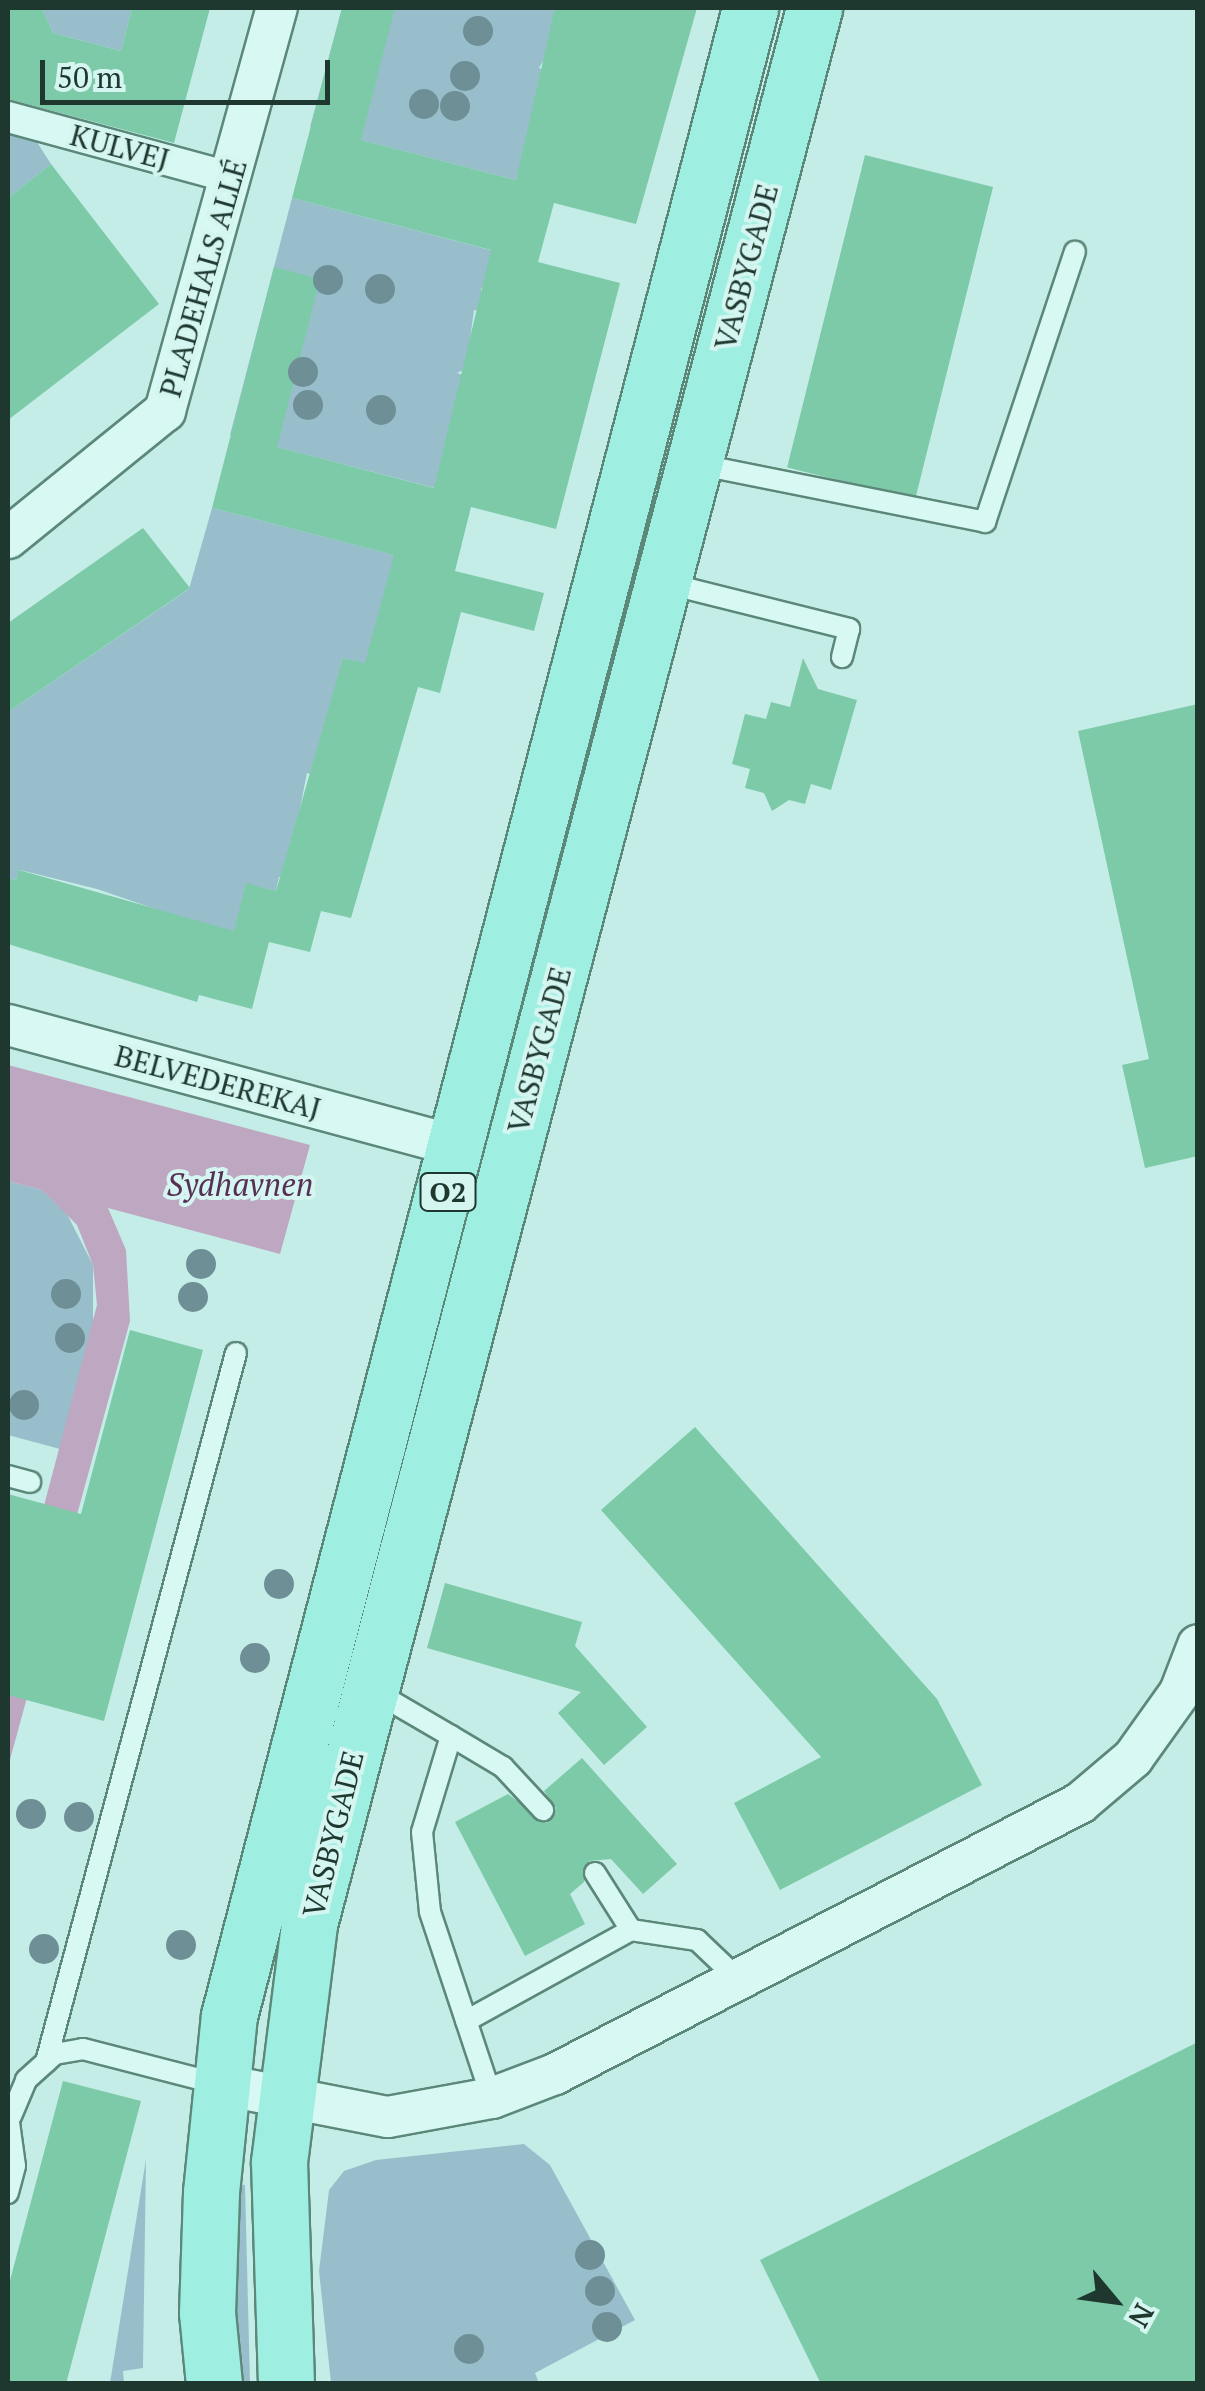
<!DOCTYPE html>
<meta charset="utf-8">
<style>
body{margin:0}
#map{position:relative;width:1205px;height:2391px;overflow:hidden;background:#c5ede7;font-family:"PT Serif",serif}
div>[style]{position:absolute}
.green>*{inset:0;background:#99becb}
.water>*{inset:0;background:#bda7c1}
.building>*{inset:0;background:#7ccaa8;transform-origin:0 0}
.roads{filter:drop-shadow(2px 0 #5b8879) drop-shadow(-2px 0 #5b8879) drop-shadow(0 2px #5b8879) drop-shadow(0 -2px #5b8879)}
.service>*{height:20px;margin:-10px;padding:0 10px;transform-origin:10px;border-radius:10px;background:#d8f8f3}
.pedestrian>*{height:30px;margin:-15px;padding:0 15px;transform-origin:15px;border-radius:15px;background:#d8f8f3}
.minor>*{height:40px;margin:-20px;padding:0 20px;transform-origin:20px;border-radius:20px;background:#d8f8f3}
.primary>*{height:55px;margin:-27.5px;padding:0 27.5px;transform-origin:27.5px;border-radius:27.5px;background:#9eefe2}
.trees>*{width:30px;height:30px;margin:-15px;border-radius:50%;background:#6e8f96}
span{translate:-50% -50%;white-space:nowrap;text-align:center;line-height:1.15;-webkit-text-stroke:8px #d4f5f0;paint-order:stroke}
.shield-label span{padding:2px 8px;background:#d4f5f0;border:2px solid;border-radius:8px;-webkit-text-stroke-width:0}
.shield-label{font-size:28px;color:#1f382f;font-weight:700}
.street-label{font-size:30px;color:#1f382f}
.water-label{font-size:32px;color:#572f54;font-style:italic}
.frame{position:absolute;inset:0;border:10px solid #1f382f;pointer-events:none}
.north{position:absolute;left:1065px;top:2251px;width:100px;height:100px;-webkit-text-stroke:8px #d4f5f0;paint-order:stroke;rotate:119deg;font-size:28px;font-weight:700;line-height:40px;text-align:center;color:#1f382f}
.north::after{content:'';display:block;margin:auto;width:35px;height:45px;background:#1f382f;clip-path:polygon(50% 0,100% 100%,50% 72%,0 100%)}
.scale{position:absolute;left:40px;top:60px;width:290px;height:45px;box-sizing:border-box;border:5px solid #1f382f;border-top:0;padding-left:12px;font-size:30px;line-height:35px;white-space:nowrap;color:#1f382f;-webkit-text-stroke:8px #d4f5f0;paint-order:stroke}
</style>
<div id="map">
<div class="green">
<i style="clip-path:polygon(42px 8px,132px 8px,121px 51px,53px 33px)"></i>
<i style="clip-path:polygon(342px 8px,555px 8px,551px 47px,539px 68px,550px 72px,516px 180px,310px 127px)"></i>
<i style="clip-path:polygon(8px 97px,51px 164px,8px 198px)"></i>
<i style="clip-path:polygon(292px 198px,498px 252px,489px 289px,481px 288px,481px 311px,474px 310px,466px 369px,457px 373px,469px 377px,435px 488px,230px 435px)"></i>
<i style="clip-path:polygon(212px 508px,414px 560px,386px 587px,371px 665px,343px 658px,314px 775px,307px 773px,286px 878px,279px 877px,276px 891px,246px 884px,234px 936px,97px 889px,20px 870px,16px 880px,8px 878px,8px 712px,189px 589px)"></i>
<i style="clip-path:polygon(8px 1181px,42px 1190px,67px 1214px,93px 1265px,93px 1326px,60px 1449px,8px 1435px)"></i>
<i style="clip-path:polygon(524px 2144px,550px 2165px,635px 2320px,535px 2373px,539px 2383px,331px 2383px,319px 2271px,329px 2190px,344px 2171px,376px 2160px)"></i>
<i style="clip-path:polygon(146px 2159px,143px 2368px,123px 2371px,124px 2383px,110px 2383px)"></i>
<i style="clip-path:polygon(233px 2183px,245px 2185px,250px 2383px,236px 2383px)"></i>
</div>
<div class="water">
<i style="clip-path:polygon(8px 1065px,310px 1145px,280px 1254px,108px 1208px,126px 1250px,130px 1321px,8px 1767px,8px 1642px,97px 1305px,93px 1265px,77px 1225px,42px 1190px,8px 1181px)"></i>
</div>
<div class="building">
<i style="clip-path:polygon(8px 8px,42px 8px,53px 33px,121px 51px,132px 8px,210px 8px,174px 143px,8px 99px)"></i>
<i style="clip-path:polygon(342px 8px,395px 8px,361px 140px,516px 180px,555px 8px,697px 8px,636px 224px,554px 203px,538px 262px,620px 283px,556px 529px,471px 507px,455px 571px,544px 593px,534px 631px,461px 612px,440px 693px,418px 687px,351px 918px,321px 911px,310px 952px,269px 942px,252px 1009px,199px 995px,197px 1002px,8px 944px,8px 878px,16px 880px,19px 870px,234px 931px,246px 883px,276px 891px,343px 658px,365px 663px,394px 555px,212px 508px,274px 267px,320px 279px,277px 447px,434px 488px,491px 250px,292px 198px)"></i>
<i style="left:865px;top:155px;width:132px;height:322px;rotate:14deg"></i>
<i style="clip-path:polygon(51px 164px,159px 304px,8px 420px,8px 198px)"></i>
<i style="clip-path:polygon(143px 528px,190px 588px,8px 712px,8px 623px)"></i>
<i style="clip-path:polygon(803px 658px,818px 689px,857px 700px,831px 790px,811px 784px,805px 804px,789px 800px,772px 811px,764px 793px,745px 788px,750px 769px,732px 764px,745px 714px,766px 719px,771px 702px,790px 707px)"></i>
<i style="clip-path:polygon(1198px 704px,1198px 1156px,1145px 1168px,1122px 1065px,1149px 1059px,1078px 731px)"></i>
<i style="clip-path:polygon(130px 1330px,203px 1350px,104px 1721px,8px 1695px,8px 1494px,81px 1514px)"></i>
<i style="clip-path:polygon(695px 1427px,937px 1699px,982px 1785px,780px 1890px,734px 1803px,821px 1757px,601px 1510px)"></i>
<i style="clip-path:polygon(445px 1583px,582px 1622px,575px 1646px,647px 1727px,604px 1765px,558px 1713px,581px 1692px,427px 1648px)"></i>
<i style="clip-path:polygon(582px 1758px,677px 1864px,643px 1894px,611px 1859px,589px 1861px,584px 1882px,570px 1894px,585px 1924px,525px 1956px,455px 1822px,508px 1794px,547px 1823px,556px 1808px,544px 1791px)"></i>
<i style="clip-path:polygon(1198px 2042px,1198px 2384px,821px 2384px,760px 2260px)"></i>
<i style="clip-path:polygon(63px 2081px,141px 2101px,66px 2384px,8px 2384px,8px 2288px)"></i>
</div>
<div class="roads">
<div class="service">
<i style="left:696px;top:464px;width:295px;rotate:11.3deg"></i>
<i style="left:985px;top:522px;width:285px;rotate:-71.6deg"></i>
<i style="left:665px;top:583px;width:190px;rotate:14deg"></i>
<i style="left:849px;top:629px;width:29px;rotate:104deg"></i>
<i style="left:8px;top:1476px;width:23px;rotate:15deg"></i>
<i style="left:372px;top:1690px;width:91px;rotate:30.2deg"></i>
<i style="left:451px;top:1736px;width:100px;rotate:106.8deg"></i>
<i style="left:422px;top:1832px;width:80px;rotate:84.3deg"></i>
<i style="left:430px;top:1912px;width:196px;rotate:71.6deg"></i>
<i style="left:451px;top:1736px;width:61px;rotate:30.8deg"></i>
<i style="left:503px;top:1767px;width:59px;rotate:47.1deg"></i>
<i style="left:595px;top:1873px;width:67px;rotate:57.7deg"></i>
<i style="left:466px;top:2021px;width:188px;rotate:-28.9deg"></i>
<i style="left:631px;top:1930px;width:67px;rotate:8.6deg"></i>
<i style="left:697px;top:1940px;width:54px;rotate:43.5deg"></i>
<i style="left:46px;top:2062px;width:734px;rotate:-75deg"></i>
<i style="left:8px;top:2115px;width:51px;rotate:82.2deg"></i>
<i style="left:15px;top:2166px;width:28px;rotate:105deg"></i>
<i style="left:11px;top:2116px;width:39px;rotate:-67deg"></i>
<i style="left:26px;top:2080px;width:39px;rotate:-42deg"></i>
<i style="left:55px;top:2054px;width:28px;rotate:-10deg"></i>
<i style="left:83px;top:2049px;width:139px;rotate:14.5deg"></i>
</div>
<div class="pedestrian">
<i style="left:8px;top:117px;width:232px;rotate:15.2deg"></i>
</div>
<div class="minor">
<i style="left:8px;top:538px;width:202px;rotate:-39deg"></i>
<i style="left:165px;top:411px;width:418px;rotate:-74.5deg"></i>
<i style="left:8px;top:1025px;width:435px;rotate:15.1deg"></i>
<i style="left:218px;top:2084px;width:173px;rotate:11deg"></i>
<i style="left:388px;top:2117px;width:106px;rotate:-10.4deg"></i>
<i style="left:492px;top:2098px;width:67px;rotate:-20.9deg"></i>
<i style="left:555px;top:2074px;width:591px;rotate:-27.3deg"></i>
<i style="left:1080px;top:1803px;width:70px;rotate:-40.3deg"></i>
<i style="left:1133px;top:1758px;width:81px;rotate:-54.5deg"></i>
<i style="left:1180px;top:1692px;width:50px;rotate:-69deg"></i>
</div>
<div class="primary">
<i style="left:214px;top:2384px;width:71px;rotate:-95.6deg"></i>
<i style="left:207px;top:2313px;width:121px;rotate:-88.1deg"></i>
<i style="left:211px;top:2192px;width:177px;rotate:-84.2deg"></i>
<i style="left:229px;top:2016px;width:2074px;rotate:-75.45deg"></i>
<i style="left:286px;top:2384px;width:222px;rotate:-91.8deg"></i>
<i style="left:279px;top:2162px;width:240px;rotate:-82.8deg"></i>
<i style="left:309px;top:1924px;width:1981px;rotate:-75.23deg"></i>
</div>
</div>
<div class="trees">
<i style="left:478px;top:31px"></i>
<i style="left:465px;top:76px"></i>
<i style="left:424px;top:104px"></i>
<i style="left:455px;top:106px"></i>
<i style="left:328px;top:280px"></i>
<i style="left:380px;top:289px"></i>
<i style="left:303px;top:372px"></i>
<i style="left:308px;top:405px"></i>
<i style="left:381px;top:410px"></i>
<i style="left:201px;top:1264px"></i>
<i style="left:66px;top:1294px"></i>
<i style="left:193px;top:1297px"></i>
<i style="left:70px;top:1338px"></i>
<i style="left:24px;top:1405px"></i>
<i style="left:279px;top:1584px"></i>
<i style="left:255px;top:1658px"></i>
<i style="left:31px;top:1814px"></i>
<i style="left:79px;top:1817px"></i>
<i style="left:181px;top:1945px"></i>
<i style="left:44px;top:1949px"></i>
<i style="left:590px;top:2255px"></i>
<i style="left:600px;top:2291px"></i>
<i style="left:607px;top:2327px"></i>
<i style="left:469px;top:2349px"></i>
</div>
<div class="shield-label">
<span style="left:448px;top:1192px">O2</span>
</div>
<div class="street-label">
<span style="left:120px;top:147px;rotate:15deg">KULVEJ</span>
<span style="left:746px;top:267px;rotate:-75deg">VASBYGADE</span>
<span style="left:203px;top:278px;rotate:-74deg">PLADEHALS ALLÉ</span>
<span style="left:539px;top:1050px;rotate:-75deg">VASBYGADE</span>
<span style="left:218px;top:1082px;rotate:15deg">BELVEDEREKAJ</span>
<span style="left:333px;top:1834px;rotate:-76deg">VASBYGADE</span>
</div>
<div class="water-label">
<span style="left:240px;top:1184px">Sydhavnen</span>
</div>
<div class="frame"></div>
<div class="north">N</div>
<div class="scale">50 m</div>
</div>
